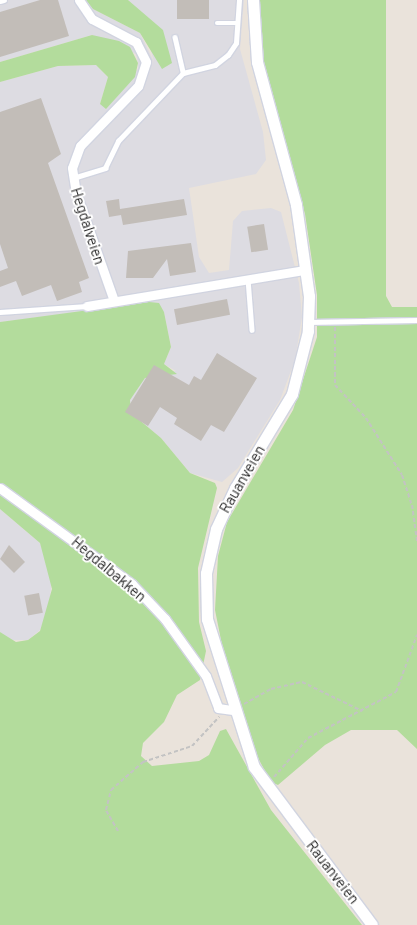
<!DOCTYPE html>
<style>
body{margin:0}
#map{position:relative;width:417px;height:925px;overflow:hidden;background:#eae3db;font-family:Barlow,sans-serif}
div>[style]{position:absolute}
.industrial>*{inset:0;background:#dddce2}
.green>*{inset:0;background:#b3dc9c}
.building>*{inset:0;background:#c2bdb8;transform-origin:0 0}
.path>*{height:2px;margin-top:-1px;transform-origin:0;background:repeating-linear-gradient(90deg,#c3c3c3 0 4px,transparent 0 6.5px)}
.roads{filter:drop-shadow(1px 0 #d1d4e0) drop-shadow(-1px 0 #d1d4e0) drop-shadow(0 1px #d1d4e0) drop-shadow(0 -1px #d1d4e0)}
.lane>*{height:4.5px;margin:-2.25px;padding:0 2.25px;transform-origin:2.25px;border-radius:2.25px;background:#fff}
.street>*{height:9px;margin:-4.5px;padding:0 4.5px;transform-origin:4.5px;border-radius:4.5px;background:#fff}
.secondary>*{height:11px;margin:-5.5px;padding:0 5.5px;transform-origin:5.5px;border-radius:5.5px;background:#fff}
span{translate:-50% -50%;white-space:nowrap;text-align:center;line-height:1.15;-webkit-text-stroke:4px #fff;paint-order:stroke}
.street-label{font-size:15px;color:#282828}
</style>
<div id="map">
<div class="industrial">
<i style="clip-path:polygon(0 0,86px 0,93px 9px,140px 33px,154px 62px,141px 13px,128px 0,244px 0,240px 49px,263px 132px,266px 160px,256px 174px,189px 188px,199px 257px,209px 273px,229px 270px,233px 221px,242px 211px,271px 208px,281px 212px,299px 283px,302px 317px,295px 360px,280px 400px,238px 468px,222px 482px,190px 473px,161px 438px,131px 413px,130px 400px,145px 378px,176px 371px,164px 364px,171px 347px,164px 312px,122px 307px,0 322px,0 82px,58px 66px,96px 65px,108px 77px,100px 104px,138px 69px,138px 63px,136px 54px,92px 35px,0 62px)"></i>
<i style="clip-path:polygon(0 509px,40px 543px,52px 577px,49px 609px,40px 630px,28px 640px,9px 640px,0 632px)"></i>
</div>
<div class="green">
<i style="clip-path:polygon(86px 0,128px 0,163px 30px,172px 63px,162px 69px,140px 33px,93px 9px)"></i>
<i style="clip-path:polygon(259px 0,386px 0,386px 296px,392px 307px,417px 307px,417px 749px,397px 730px,351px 730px,325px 745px,278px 785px,271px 782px,251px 745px,226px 665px,215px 610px,218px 556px,227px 522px,293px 410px,317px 337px,317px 295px,305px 214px,263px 61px)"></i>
<i style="clip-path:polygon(92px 35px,119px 41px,130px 47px,138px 63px,135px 77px,106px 109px,100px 104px,108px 77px,96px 65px,58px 66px,0 82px,0 62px)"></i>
<i style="clip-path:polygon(149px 302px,159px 303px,164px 312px,171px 347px,164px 364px,177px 374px,145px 378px,130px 400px,131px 413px,161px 438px,190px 473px,215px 483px,217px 488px,198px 568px,199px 622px,206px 651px,200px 680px,177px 695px,164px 722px,143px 743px,141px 756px,152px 766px,199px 761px,209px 755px,220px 731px,226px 729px,271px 810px,362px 925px,0 925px,0 632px,16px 642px,28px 640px,40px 631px,52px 589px,40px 543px,0 509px,0 322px)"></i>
</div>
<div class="building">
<i style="clip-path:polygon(40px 0,58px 0,69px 36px,0 57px,0 12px)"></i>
<i style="left:177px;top:0;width:32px;height:19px"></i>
<i style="clip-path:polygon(41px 98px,61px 154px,48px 163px,89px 278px,79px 282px,82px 292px,57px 301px,51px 285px,22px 296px,16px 281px,0 287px,0 271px,8px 268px,0 244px,0 112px)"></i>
<i style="clip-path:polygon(119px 199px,120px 209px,184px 199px,187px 215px,123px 225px,121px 215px,109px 217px,106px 201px)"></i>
<i style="left:264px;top:224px;width:26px;height:17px;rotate:81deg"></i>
<i style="clip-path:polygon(191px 243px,196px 272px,170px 276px,167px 259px,153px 278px,126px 278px,128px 251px)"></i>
<i style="left:227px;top:299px;width:16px;height:54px;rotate:79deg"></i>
<i style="clip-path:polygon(217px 353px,257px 378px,224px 432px,211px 425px,201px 441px,174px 424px,177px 418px,160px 407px,148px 426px,125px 412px,154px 365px,189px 385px,194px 376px,201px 380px)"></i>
<i style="clip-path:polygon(9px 545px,25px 562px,14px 573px,0 559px)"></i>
<i style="left:39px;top:593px;width:20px;height:15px;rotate:79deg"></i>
</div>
<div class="path">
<i style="left:335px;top:327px;width:58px;rotate:90deg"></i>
<i style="left:335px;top:385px;width:45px;rotate:46.8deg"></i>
<i style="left:366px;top:418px;width:67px;rotate:57.7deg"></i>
<i style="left:402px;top:475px;width:32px;rotate:72deg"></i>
<i style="left:412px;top:505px;width:37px;rotate:82deg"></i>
<i style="left:244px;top:704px;width:31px;rotate:-29deg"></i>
<i style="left:271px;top:689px;width:32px;rotate:-13deg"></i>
<i style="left:302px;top:682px;width:67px;rotate:25.8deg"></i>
<i style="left:274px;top:777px;width:52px;rotate:-48.9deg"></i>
<i style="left:308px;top:738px;width:99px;rotate:-27.6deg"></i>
<i style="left:396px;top:692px;width:61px;rotate:-69.8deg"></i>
<i style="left:118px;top:831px;width:24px;rotate:-120deg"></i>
<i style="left:106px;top:810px;width:21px;rotate:-76deg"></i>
<i style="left:111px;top:790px;width:43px;rotate:-41.2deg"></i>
<i style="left:143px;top:762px;width:52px;rotate:-18.1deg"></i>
<i style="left:192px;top:746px;width:40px;rotate:-47deg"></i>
</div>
<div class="roads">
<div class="lane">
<i style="left:0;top:1px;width:4px;rotate:-14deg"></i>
<i style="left:217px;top:23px;width:20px"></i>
<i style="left:175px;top:37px;width:37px;rotate:77deg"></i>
<i style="left:73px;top:178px;width:34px;rotate:-17deg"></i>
<i style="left:105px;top:168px;width:30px;rotate:-64deg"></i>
<i style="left:118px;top:141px;width:94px;rotate:-46.3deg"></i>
<i style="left:183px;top:73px;width:33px;rotate:-14deg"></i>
<i style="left:215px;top:65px;width:16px;rotate:-38deg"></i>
<i style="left:228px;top:55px;width:14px;rotate:-56deg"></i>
<i style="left:236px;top:43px;width:43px;rotate:-86deg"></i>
<i style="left:248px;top:279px;width:51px;rotate:85.5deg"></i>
<i style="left:0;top:312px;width:87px;rotate:-3.9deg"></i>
<i style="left:309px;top:322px;width:108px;rotate:-1.1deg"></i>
</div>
<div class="street">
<i style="left:79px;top:0;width:23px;rotate:56deg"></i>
<i style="left:92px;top:19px;width:50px;rotate:27.6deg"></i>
<i style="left:136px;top:42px;width:22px;rotate:63deg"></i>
<i style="left:146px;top:62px;width:25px;rotate:108deg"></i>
<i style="left:138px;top:86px;width:83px;rotate:134deg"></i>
<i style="left:80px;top:146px;width:23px;rotate:110deg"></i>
<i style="left:72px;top:168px;width:25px;rotate:81deg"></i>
<i style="left:76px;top:193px;width:114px;rotate:70.6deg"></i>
<i style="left:87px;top:306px;width:221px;rotate:-9.4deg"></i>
<i style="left:0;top:488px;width:163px;rotate:36deg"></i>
<i style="left:132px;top:584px;width:48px;rotate:46.7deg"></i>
<i style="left:165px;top:619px;width:70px;rotate:54.3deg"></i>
<i style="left:206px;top:676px;width:34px;rotate:69deg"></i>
<i style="left:218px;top:708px;width:15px;rotate:8deg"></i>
</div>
<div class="secondary">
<i style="left:253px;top:0;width:62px;rotate:86.3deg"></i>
<i style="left:257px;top:62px;width:148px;rotate:74.7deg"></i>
<i style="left:296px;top:205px;width:92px;rotate:81.9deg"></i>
<i style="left:309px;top:296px;width:35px;rotate:92deg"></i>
<i style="left:308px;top:331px;width:65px;rotate:104.3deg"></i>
<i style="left:292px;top:394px;width:110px;rotate:121.2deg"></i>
<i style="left:235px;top:488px;width:45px;rotate:114.9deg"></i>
<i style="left:216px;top:529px;width:45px;rotate:102.8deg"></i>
<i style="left:206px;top:573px;width:46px;rotate:88.8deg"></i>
<i style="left:207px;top:619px;width:155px;rotate:72.4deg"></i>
<i style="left:254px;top:767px;width:197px;rotate:53.2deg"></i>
</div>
</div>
<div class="street-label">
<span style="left:88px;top:226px;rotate:72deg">Hegdalveien</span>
<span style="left:242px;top:479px;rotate:-60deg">Rauanveien</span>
<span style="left:109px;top:569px;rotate:40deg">Hegdalbakken</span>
<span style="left:333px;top:872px;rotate:52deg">Rauanveien</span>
</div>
</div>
